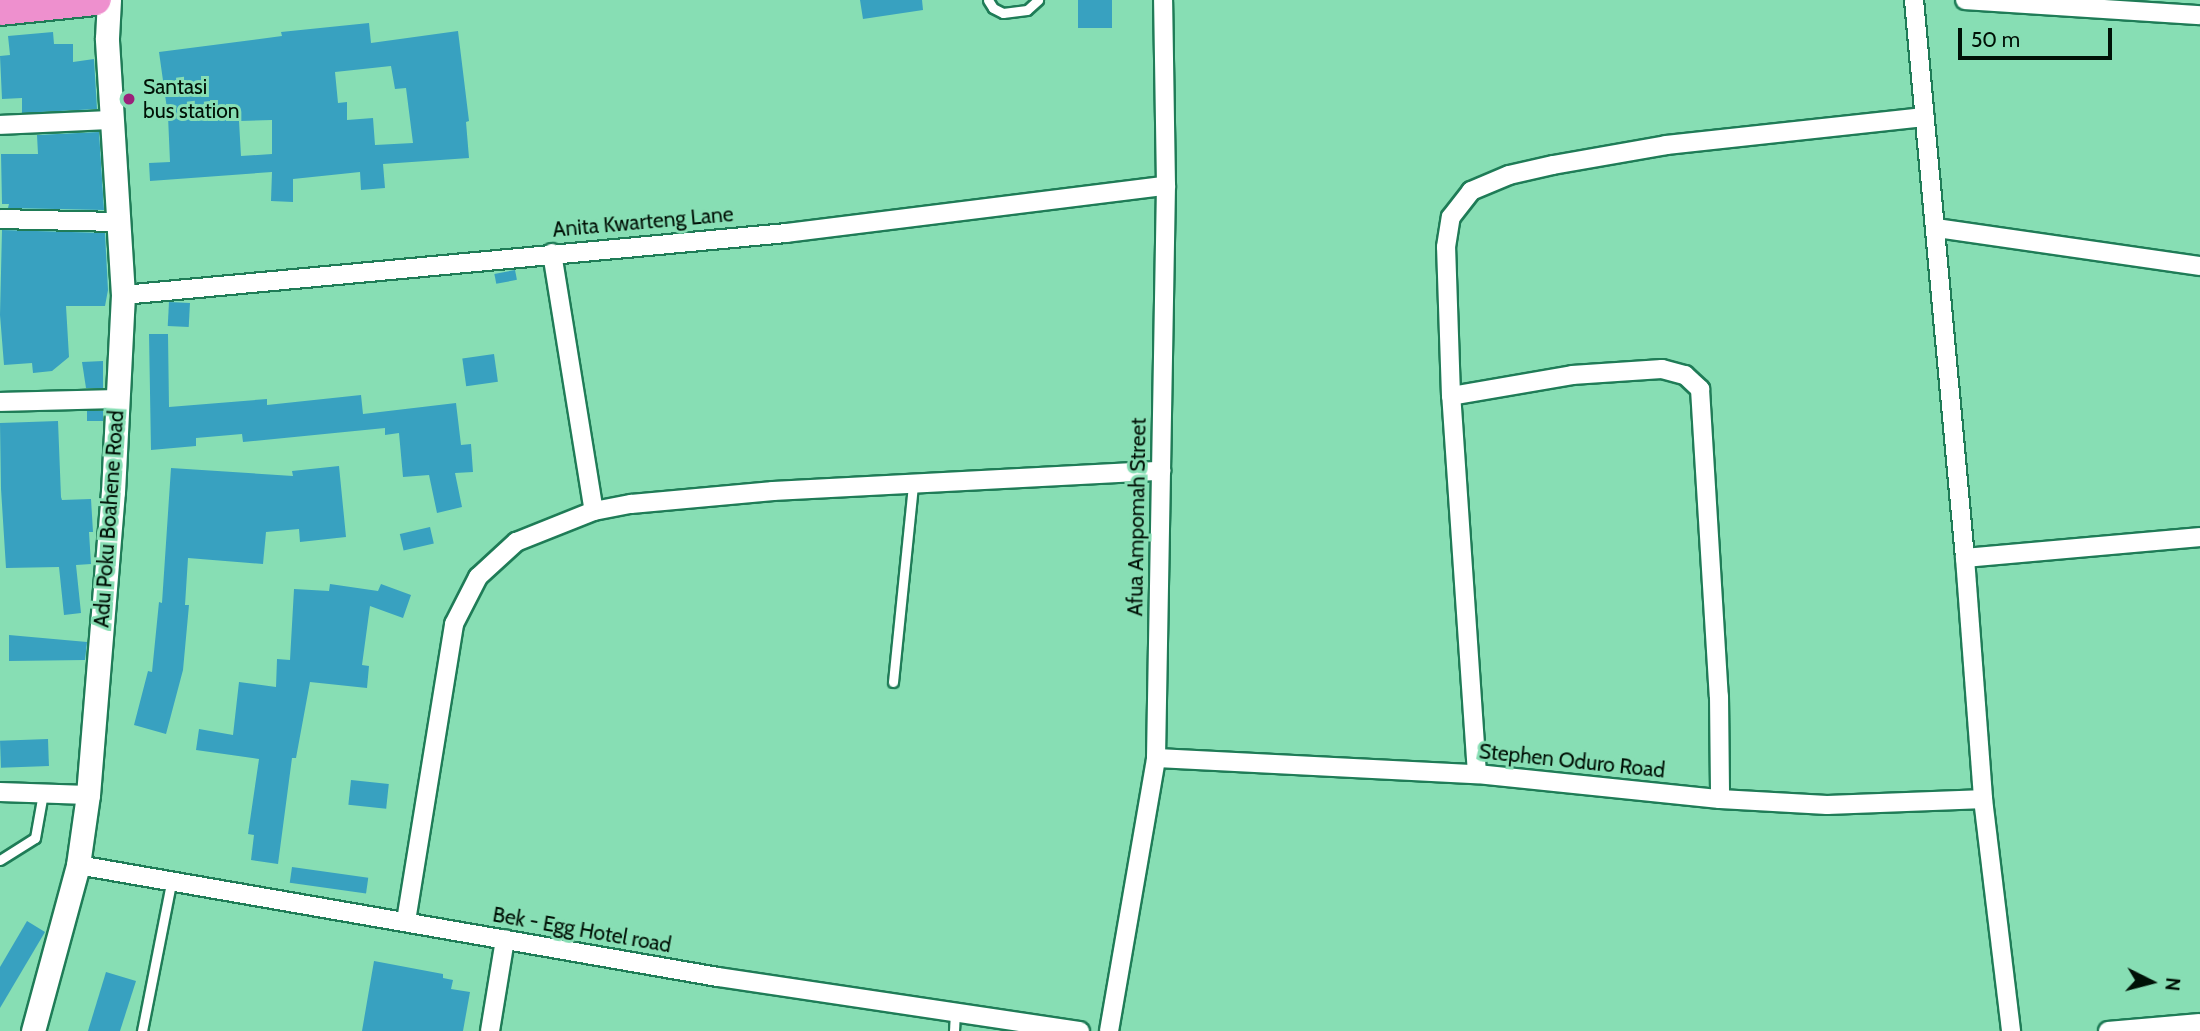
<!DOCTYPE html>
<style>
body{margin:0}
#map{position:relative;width:2200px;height:1031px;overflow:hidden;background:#87deb4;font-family:Cabin,sans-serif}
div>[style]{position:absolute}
.building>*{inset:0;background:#38a1c0;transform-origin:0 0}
.roads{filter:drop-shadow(2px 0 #1f7c57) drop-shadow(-2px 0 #1f7c57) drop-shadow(0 2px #1f7c57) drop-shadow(0 -2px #1f7c57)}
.service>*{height:9px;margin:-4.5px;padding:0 4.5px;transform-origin:4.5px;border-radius:4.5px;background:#fff}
.minor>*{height:18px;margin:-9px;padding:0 9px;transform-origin:9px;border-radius:9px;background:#fff}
.tertiary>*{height:23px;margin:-11.5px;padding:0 11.5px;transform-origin:11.5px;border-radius:11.5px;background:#fff}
.trunk>*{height:30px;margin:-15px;padding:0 15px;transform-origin:15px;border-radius:15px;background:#ee90ce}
.dots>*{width:19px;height:19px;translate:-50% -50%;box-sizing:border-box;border:4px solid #87deb4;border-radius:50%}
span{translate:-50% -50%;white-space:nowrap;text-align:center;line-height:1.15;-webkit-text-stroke:6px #87deb4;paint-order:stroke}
.poi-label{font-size:21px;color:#001106}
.left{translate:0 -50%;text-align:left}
.street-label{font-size:21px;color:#001106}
.north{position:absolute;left:2116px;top:947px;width:70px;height:70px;-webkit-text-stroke:5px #87deb4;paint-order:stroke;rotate:96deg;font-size:19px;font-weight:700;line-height:28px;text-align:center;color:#001106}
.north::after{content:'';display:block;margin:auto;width:24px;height:32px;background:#001106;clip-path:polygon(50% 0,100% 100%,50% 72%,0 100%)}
.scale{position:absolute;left:1958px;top:28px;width:154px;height:32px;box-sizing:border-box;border:4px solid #001106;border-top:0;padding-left:9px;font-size:21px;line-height:24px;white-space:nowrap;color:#001106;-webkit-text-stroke:5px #87deb4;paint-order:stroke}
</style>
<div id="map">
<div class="building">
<i style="clip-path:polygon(860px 0,922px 0,923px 10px,863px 19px)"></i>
<i style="left:1078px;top:0;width:34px;height:28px"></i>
<i style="clip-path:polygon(evenodd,369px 23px,371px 43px,458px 31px,469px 121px,466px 122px,469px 158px,383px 164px,385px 188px,361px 190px,360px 172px,293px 179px,293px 202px,271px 201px,272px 172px,150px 181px,149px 163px,170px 162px,168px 116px,159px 52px,282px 36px,281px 32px,369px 23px,391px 66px,395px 89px,406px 88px,413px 143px,375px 145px,373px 118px,347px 120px,347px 102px,338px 103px,335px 72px,391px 66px,369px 23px,272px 120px,272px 154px,241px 156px,239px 121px,272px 120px)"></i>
<i style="clip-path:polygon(53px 32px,54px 44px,73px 44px,73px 62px,94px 59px,97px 109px,22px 113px,22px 98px,2px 99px,0 56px,10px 55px,8px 36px)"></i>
<i style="clip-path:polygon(99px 132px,104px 210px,8px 208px,9px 204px,2px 204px,1px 154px,38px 154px,37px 135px)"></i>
<i style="clip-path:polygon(2px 230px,105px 233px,108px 290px,105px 306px,66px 306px,69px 357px,52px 371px,33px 373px,32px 363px,4px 365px,0 315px)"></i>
<i style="left:515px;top:270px;width:10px;height:21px;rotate:79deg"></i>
<i style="left:169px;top:302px;width:21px;height:24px;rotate:3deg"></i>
<i style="clip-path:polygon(149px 334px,168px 334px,169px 407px,267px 399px,267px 405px,361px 395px,363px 414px,456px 403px,461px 445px,471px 444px,473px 472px,455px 473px,462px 507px,437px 513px,429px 475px,403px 477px,399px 433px,385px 435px,385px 428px,243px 442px,242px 434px,196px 438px,196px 446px,151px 450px)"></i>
<i style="left:494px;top:354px;width:28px;height:32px;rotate:82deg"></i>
<i style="clip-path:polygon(103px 361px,103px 388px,86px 388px,82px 362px)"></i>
<i style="left:87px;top:411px;width:16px;height:10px"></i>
<i style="clip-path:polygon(58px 421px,61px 497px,62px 500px,91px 499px,93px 532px,89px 532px,91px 564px,76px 565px,81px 613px,64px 615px,59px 567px,6px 568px,1px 489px,0 423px)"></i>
<i style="clip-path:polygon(339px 466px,346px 537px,300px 542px,299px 529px,266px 532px,263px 564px,188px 558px,185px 605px,189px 605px,183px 670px,166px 734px,134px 725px,148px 671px,152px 672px,159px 602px,162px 603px,171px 468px,293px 476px,292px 471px)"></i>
<i style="left:430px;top:527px;width:17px;height:31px;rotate:77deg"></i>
<i style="clip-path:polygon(330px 584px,378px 591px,381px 584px,411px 595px,403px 618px,370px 606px,362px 665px,369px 666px,367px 688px,310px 682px,296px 758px,292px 758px,278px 864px,251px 860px,254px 835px,248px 834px,259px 759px,196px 750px,199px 729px,233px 735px,239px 682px,276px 687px,277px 659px,290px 660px,294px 589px,329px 591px)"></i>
<i style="clip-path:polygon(9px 635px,87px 642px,85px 660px,9px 661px)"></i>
<i style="left:48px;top:739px;width:27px;height:48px;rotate:88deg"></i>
<i style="left:351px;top:780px;width:38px;height:25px;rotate:6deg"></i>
<i style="left:292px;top:867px;width:77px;height:16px;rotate:8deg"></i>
<i style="clip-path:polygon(27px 921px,45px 932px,0 1008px,0 967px)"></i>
<i style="clip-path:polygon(374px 961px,443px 974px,443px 978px,453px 980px,451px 989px,470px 992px,463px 1031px,362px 1031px)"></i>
<i style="clip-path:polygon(106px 972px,136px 981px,120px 1031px,88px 1031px)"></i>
</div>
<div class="roads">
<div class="service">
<i style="left:988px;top:0;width:9px;rotate:58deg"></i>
<i style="left:993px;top:8px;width:11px;rotate:27deg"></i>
<i style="left:1003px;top:13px;width:24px;rotate:-7deg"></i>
<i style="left:1027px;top:10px;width:15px;rotate:-42deg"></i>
<i style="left:893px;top:682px;width:199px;rotate:-84.2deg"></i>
<i style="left:0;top:860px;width:41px;rotate:-32.2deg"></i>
<i style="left:35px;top:838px;width:46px;rotate:-79.9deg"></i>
<i style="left:142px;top:1031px;width:151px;rotate:-78.9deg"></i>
<i style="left:954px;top:1031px;width:18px;rotate:-87deg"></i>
</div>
<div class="minor">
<i style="left:1914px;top:0;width:560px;rotate:84.78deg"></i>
<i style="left:1965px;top:558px;width:242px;rotate:85.7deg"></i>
<i style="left:1983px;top:799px;width:234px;rotate:83.1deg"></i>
<i style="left:1965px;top:0;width:235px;rotate:3.7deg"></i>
<i style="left:0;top:125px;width:112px;rotate:-2.6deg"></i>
<i style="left:0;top:219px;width:118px;rotate:1.5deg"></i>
<i style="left:1936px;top:228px;width:267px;rotate:8.2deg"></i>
<i style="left:552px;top:253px;width:261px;rotate:80.8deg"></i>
<i style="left:123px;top:295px;width:666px;rotate:-5.34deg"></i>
<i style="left:786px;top:233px;width:383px;rotate:-7.1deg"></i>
<i style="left:1451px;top:396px;width:123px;rotate:-9.8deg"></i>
<i style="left:1572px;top:375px;width:90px;rotate:-3.8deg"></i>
<i style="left:1662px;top:369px;width:24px;rotate:15deg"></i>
<i style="left:1685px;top:375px;width:21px;rotate:43deg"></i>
<i style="left:1700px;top:389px;width:308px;rotate:86.5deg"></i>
<i style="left:1719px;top:696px;width:103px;rotate:89.4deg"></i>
<i style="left:0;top:402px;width:118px;rotate:-1.5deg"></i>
<i style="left:1965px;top:558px;width:236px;rotate:-5.1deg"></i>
<i style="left:1156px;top:758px;width:321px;rotate:2.9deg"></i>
<i style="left:1477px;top:774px;width:244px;rotate:5.9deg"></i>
<i style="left:1720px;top:799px;width:107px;rotate:3.2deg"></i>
<i style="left:1827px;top:805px;width:156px;rotate:-2.2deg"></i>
<i style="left:1477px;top:774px;width:379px;rotate:-93.9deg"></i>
<i style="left:1451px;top:396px;width:149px;rotate:-91.9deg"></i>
<i style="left:1446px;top:247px;width:30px;rotate:-81deg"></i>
<i style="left:1451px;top:217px;width:33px;rotate:-52deg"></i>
<i style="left:1471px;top:191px;width:41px;rotate:-22.8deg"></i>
<i style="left:1509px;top:175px;width:45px;rotate:-12.8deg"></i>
<i style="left:1553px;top:165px;width:115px;rotate:-10deg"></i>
<i style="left:1666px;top:145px;width:260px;rotate:-6.2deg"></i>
<i style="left:0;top:792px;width:88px;rotate:2deg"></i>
<i style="left:78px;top:865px;width:650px;rotate:9.93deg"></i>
<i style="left:718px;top:977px;width:366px;rotate:8.5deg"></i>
<i style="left:406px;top:921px;width:301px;rotate:-80.8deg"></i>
<i style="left:454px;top:624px;width:53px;rotate:-62.9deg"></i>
<i style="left:478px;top:577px;width:52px;rotate:-42.6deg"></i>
<i style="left:516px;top:542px;width:84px;rotate:-21.7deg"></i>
<i style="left:594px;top:511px;width:38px;rotate:-11deg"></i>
<i style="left:631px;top:504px;width:143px;rotate:-5.2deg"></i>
<i style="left:773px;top:491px;width:389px;rotate:-3deg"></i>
<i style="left:490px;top:1031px;width:93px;rotate:-80.7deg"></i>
<i style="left:1109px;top:1031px;width:277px;rotate:-80.2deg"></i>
<i style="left:1156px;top:758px;width:572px;rotate:-89deg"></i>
<i style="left:1166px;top:186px;width:186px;rotate:-90.9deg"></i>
<i style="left:2108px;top:1031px;width:92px;rotate:-5deg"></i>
</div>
<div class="tertiary">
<i style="left:33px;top:1031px;width:172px;rotate:-74.8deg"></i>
<i style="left:78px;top:865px;width:71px;rotate:-81.9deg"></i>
<i style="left:88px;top:795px;width:304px;rotate:-85.3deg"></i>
<i style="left:113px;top:492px;width:197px;rotate:-87.1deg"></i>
<i style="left:123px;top:295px;width:257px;rotate:-93.6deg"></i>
<i style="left:107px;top:38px;width:38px;rotate:-87deg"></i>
</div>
<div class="trunk">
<i style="left:0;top:10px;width:96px;rotate:-6deg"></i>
</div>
</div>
<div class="dots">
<i style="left:129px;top:99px;background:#9b217a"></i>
</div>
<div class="poi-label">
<span class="left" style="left:143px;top:99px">Santasi<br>bus station</span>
</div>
<div class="street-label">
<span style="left:643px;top:222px;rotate:-5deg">Anita Kwarteng Lane</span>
<span style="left:1137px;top:517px;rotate:-89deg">Afua Ampomah Street</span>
<span style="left:109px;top:519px;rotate:-86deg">Adu Poku Boahene Road</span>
<span style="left:1572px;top:761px;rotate:6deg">Stephen Oduro Road</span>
<span style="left:582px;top:930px;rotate:10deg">Bek - Egg Hotel road</span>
</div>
<div class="north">N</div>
<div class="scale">50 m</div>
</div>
